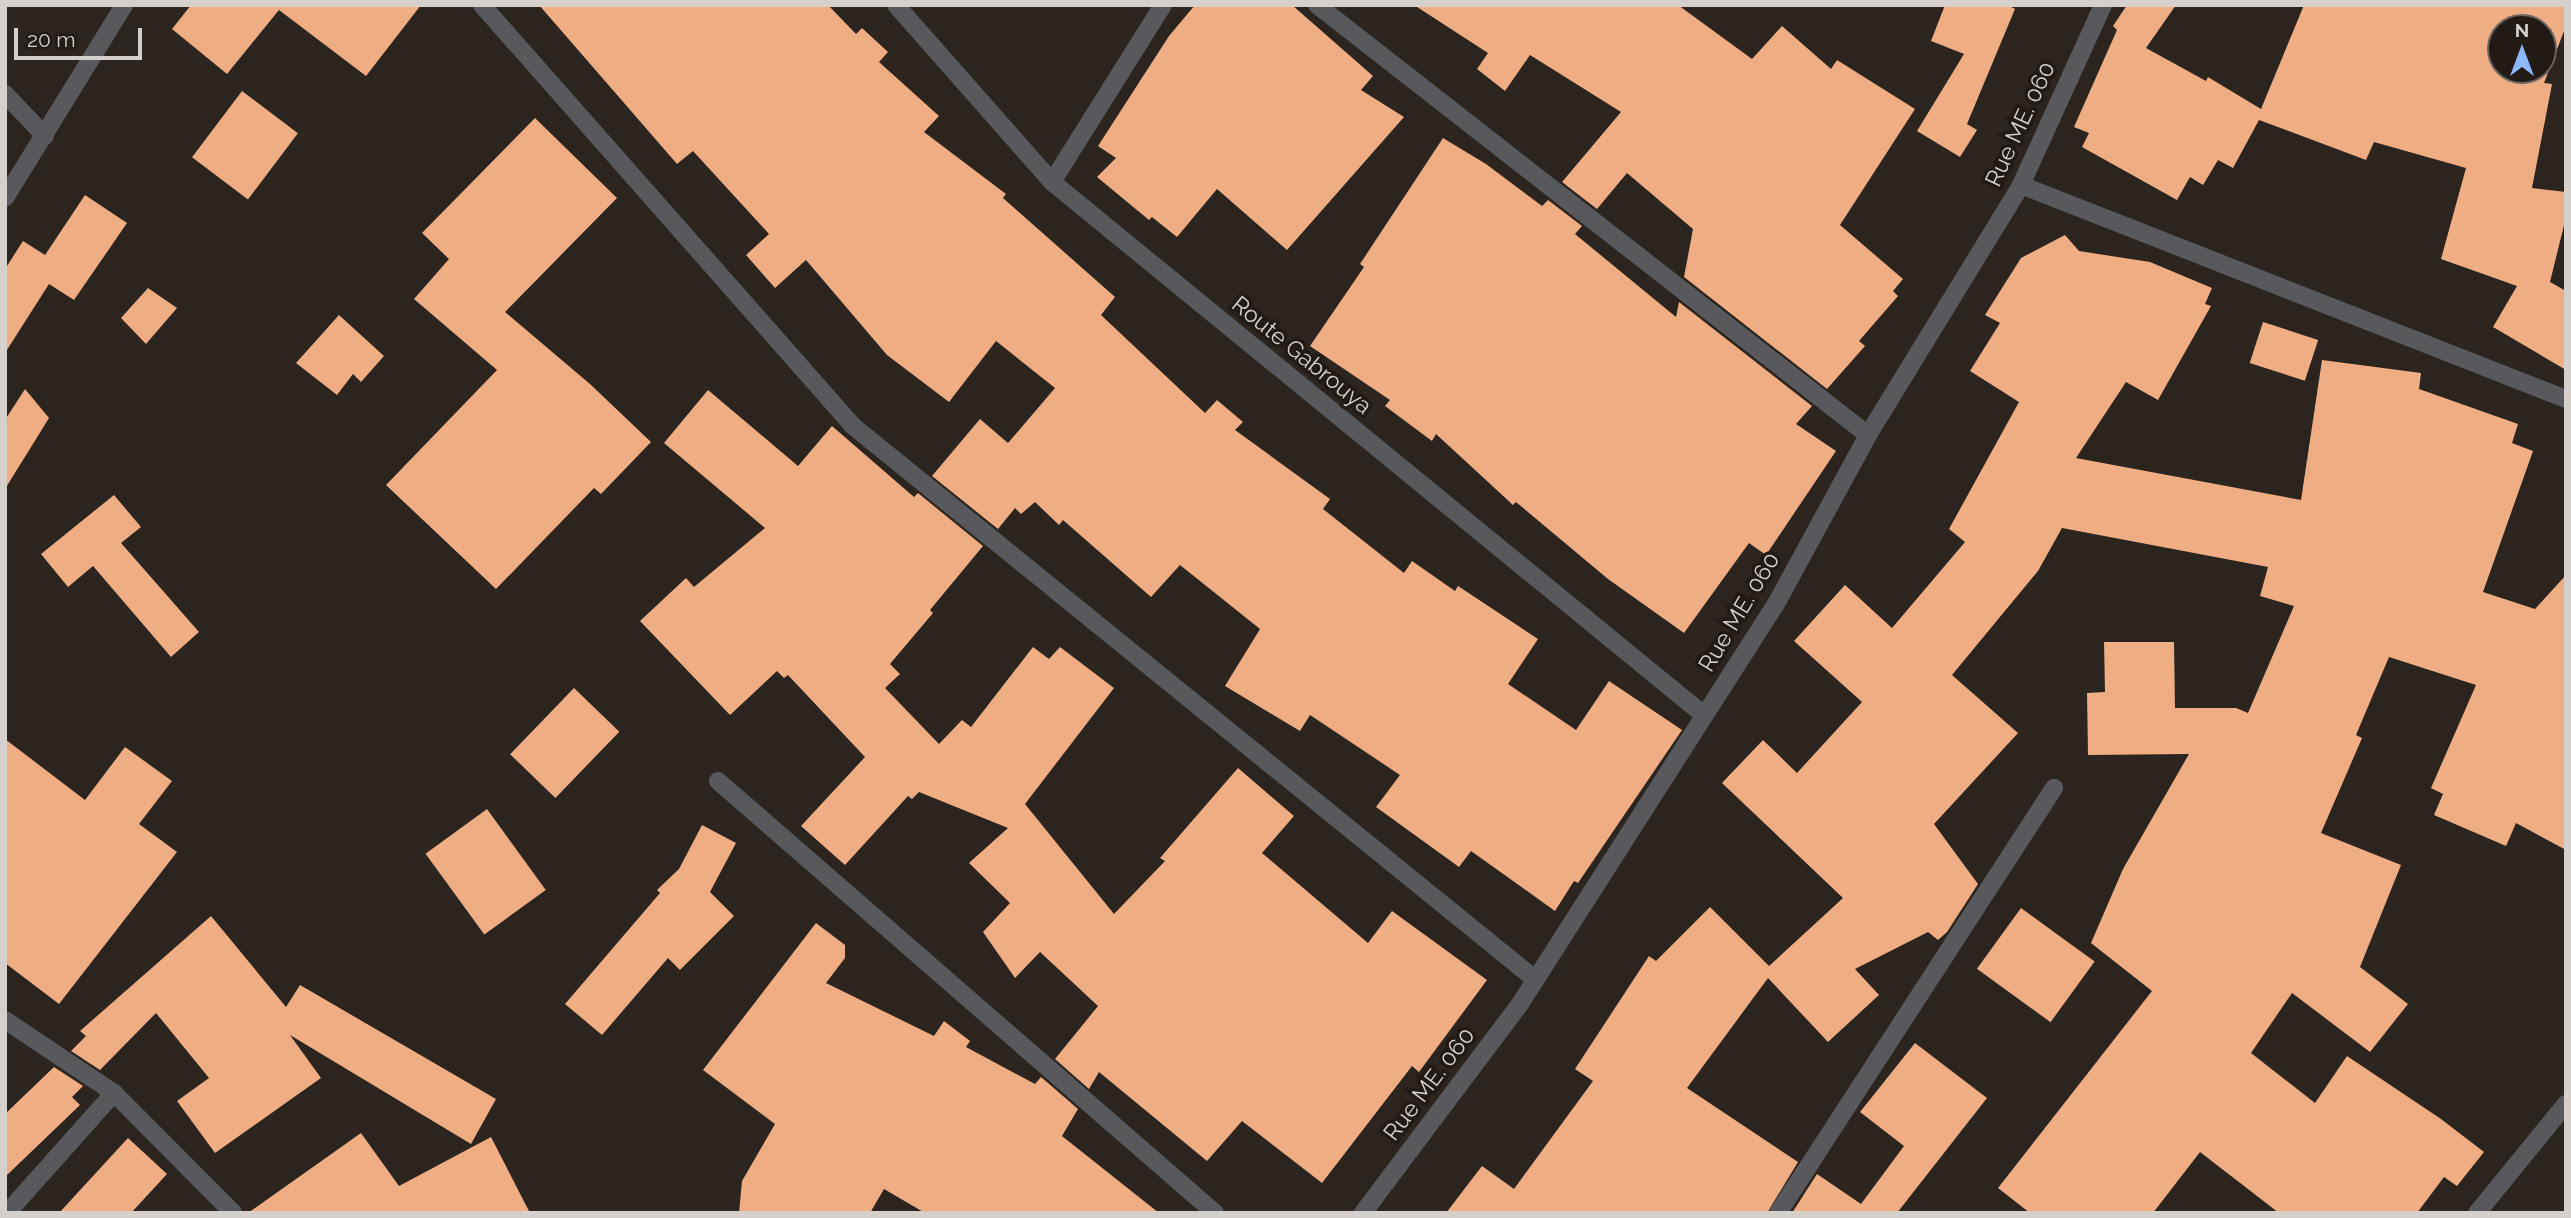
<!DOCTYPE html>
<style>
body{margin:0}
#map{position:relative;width:2571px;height:1218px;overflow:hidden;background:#2c241e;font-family:Raleway,sans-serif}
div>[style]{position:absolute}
.building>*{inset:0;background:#efad83;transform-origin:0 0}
.minor>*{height:18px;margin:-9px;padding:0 9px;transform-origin:9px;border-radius:9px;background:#57595d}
span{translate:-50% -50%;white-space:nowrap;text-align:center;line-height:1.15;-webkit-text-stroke:7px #221a15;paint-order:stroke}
.street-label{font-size:23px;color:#d5d0cc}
.frame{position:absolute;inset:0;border:7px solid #d5d0cc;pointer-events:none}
.north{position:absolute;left:2487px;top:14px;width:70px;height:70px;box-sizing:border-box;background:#221a15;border:2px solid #6a635e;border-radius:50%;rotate:0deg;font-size:19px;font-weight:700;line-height:28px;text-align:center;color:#d5d0cc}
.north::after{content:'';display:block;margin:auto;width:24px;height:32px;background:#8db9fc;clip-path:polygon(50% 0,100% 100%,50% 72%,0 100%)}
.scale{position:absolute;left:14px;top:28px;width:128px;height:32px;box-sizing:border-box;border:4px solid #d5d0cc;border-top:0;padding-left:9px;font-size:21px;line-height:24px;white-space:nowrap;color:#d5d0cc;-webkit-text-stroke:5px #221a15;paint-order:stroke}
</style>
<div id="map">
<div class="building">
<i style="clip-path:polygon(191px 5px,421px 5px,366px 76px,279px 10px,227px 74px,172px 29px)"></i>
<i style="clip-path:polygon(539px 5px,828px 5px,856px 34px,862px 28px,888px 52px,879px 62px,939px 116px,924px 132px,1006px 194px,1003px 198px,1115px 297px,1101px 315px,1205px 413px,1217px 400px,1243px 422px,1235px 430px,1330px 499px,1323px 509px,1404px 573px,1412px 561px,1455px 591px,1458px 586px,1538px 639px,1508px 684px,1576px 730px,1609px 681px,1682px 730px,1578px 883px,1574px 881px,1555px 911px,1471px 851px,1459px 867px,1376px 807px,1400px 775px,1310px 715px,1300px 731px,1225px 686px,1260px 629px,1180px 565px,1151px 597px,1063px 520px,1059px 525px,1035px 502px,1021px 514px,1015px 508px,998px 529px,932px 476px,980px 419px,1008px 443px,1055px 388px,996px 341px,949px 402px,887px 355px,806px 260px,775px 288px,746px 255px,769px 234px,693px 151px,677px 164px)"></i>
<i style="clip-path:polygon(1195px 5px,1292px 5px,1373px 76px,1361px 90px,1404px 117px,1287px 250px,1217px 189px,1177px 237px,1152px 217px,1149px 220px,1097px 177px,1116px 158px,1098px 146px,1169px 36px)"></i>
<i style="clip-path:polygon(1414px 5px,1678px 5px,1752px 59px,1782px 26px,1831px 69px,1837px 60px,1915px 109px,1840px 225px,1903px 279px,1893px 291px,1898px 296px,1859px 341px,1865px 346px,1827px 389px,1684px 277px,1693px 229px,1627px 173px,1597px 209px,1562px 182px,1621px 112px,1530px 55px,1505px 91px,1477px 69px,1488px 53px)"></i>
<i style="clip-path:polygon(1945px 5px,2008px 5px,2015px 9px,1967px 124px,1977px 130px,1960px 157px,1917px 131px,1964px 54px,1931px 41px)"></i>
<i style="clip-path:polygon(evenodd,2127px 5px,2176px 5px,2146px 48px,2206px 81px,2208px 77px,2261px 109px,2304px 5px,2566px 5px,2566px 26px,2544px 83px,2552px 84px,2532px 188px,2566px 192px,2566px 217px,2550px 282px,2566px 291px,2566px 370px,2493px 327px,2517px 286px,2441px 259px,2466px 168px,2374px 142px,2366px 160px,2259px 120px,2233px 168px,2218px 160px,2203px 185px,2190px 177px,2177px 200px,2082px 147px,2089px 133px,2074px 127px,2117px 30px,2113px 26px,2127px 5px,2501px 28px,2543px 28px,2543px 70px,2501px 70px,2501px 28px)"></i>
<i style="left:242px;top:91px;width:70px;height:83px;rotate:37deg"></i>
<i style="clip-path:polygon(535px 118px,617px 198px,505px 312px,590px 384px,651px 442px,601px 494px,594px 488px,496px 589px,386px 485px,497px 370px,414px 299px,449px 259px,422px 233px)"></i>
<i style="clip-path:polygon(1443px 138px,1486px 164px,1542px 206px,1548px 200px,1582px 226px,1575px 234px,1676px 317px,1679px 302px,1812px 406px,1796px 424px,1836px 451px,1766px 555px,1749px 543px,1684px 633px,1608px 579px,1516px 502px,1513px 505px,1436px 434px,1432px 441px,1385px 406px,1390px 400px,1310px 346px,1364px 267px,1360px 264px)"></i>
<i style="clip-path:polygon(85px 195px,127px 223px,74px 300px,49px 284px,5px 353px,5px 269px,23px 241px,45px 255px)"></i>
<i style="clip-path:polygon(2065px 235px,2079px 251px,2150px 262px,2212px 288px,2205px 304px,2211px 306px,2158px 400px,2126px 382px,2076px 458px,2301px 500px,2322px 360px,2421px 373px,2419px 389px,2518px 424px,2512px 443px,2533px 451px,2483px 592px,2535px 609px,2566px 575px,2566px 850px,2516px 823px,2506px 846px,2434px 815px,2443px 794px,2431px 788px,2476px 685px,2389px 657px,2356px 735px,2362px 738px,2321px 833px,2401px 865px,2360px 967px,2408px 1004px,2370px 1052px,2292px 993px,2251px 1053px,2315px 1103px,2347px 1056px,2441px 1119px,2484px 1152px,2457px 1186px,2444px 1177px,2417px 1213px,2279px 1213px,2200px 1152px,2153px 1213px,2030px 1213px,1998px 1188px,2152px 991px,2091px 943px,2123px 869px,2189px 754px,2088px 755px,2087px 693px,2105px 692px,2104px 642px,2174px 642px,2175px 708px,2236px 708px,2248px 713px,2294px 606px,2260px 596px,2268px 567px,2062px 528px,2038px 571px,1952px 675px,2018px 733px,1934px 824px,1978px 884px,1947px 932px,1938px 940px,1928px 932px,1855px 969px,1879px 995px,1828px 1042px,1768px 978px,1687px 1088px,1798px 1162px,1767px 1213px,1446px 1213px,1482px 1166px,1514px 1189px,1593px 1081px,1575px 1069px,1649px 956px,1656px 961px,1710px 907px,1769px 966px,1843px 898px,1722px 783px,1763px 740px,1797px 773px,1862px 702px,1794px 641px,1845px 585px,1892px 628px,1965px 542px,1949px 529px,2019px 402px,1970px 371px,2000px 323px,1985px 315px,2021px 258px)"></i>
<i style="clip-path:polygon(148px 288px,177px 308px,146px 344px,121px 318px)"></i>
<i style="clip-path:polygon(339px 315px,384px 356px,361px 382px,353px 374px,337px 395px,296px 363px)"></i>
<i style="left:2263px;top:322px;width:58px;height:43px;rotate:18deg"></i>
<i style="clip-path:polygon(25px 389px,49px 418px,5px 489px,5px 420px)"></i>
<i style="clip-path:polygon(708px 390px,798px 466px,832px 426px,914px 497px,918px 493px,983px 546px,930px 610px,933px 613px,890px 664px,900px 674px,885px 688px,939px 744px,962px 720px,971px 727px,1033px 647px,1049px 659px,1060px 647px,1114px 688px,1025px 804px,1114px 914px,1165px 861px,1160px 858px,1238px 768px,1294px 816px,1262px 853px,1368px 943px,1392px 911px,1487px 980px,1419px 1072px,1412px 1066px,1322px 1183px,1242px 1121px,1207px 1161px,1099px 1072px,1089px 1089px,1055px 1059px,1098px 1006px,1040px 952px,1015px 978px,983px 932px,1010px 903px,969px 863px,1008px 828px,919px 792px,912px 799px,908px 796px,845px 865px,801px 826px,865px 757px,788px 675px,784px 678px,777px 671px,730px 715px,640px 621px,686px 578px,694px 587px,765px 528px,664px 443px)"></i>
<i style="clip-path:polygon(114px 495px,141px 527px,121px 543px,199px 632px,171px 657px,93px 566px,68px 587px,41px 554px)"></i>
<i style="left:574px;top:688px;width:63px;height:92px;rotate:44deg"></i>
<i style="clip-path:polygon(5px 739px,85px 800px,125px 747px,172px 781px,139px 824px,177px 852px,59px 1004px,5px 963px)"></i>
<i style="left:487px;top:809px;width:100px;height:76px;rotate:54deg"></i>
<i style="clip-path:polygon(702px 825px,736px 843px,710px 892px,734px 916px,680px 970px,668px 958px,602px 1035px,565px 1004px,660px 893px,657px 890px,679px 869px)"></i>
<i style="left:2021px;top:908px;width:91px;height:75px;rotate:36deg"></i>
<i style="clip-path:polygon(211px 916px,286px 1007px,300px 985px,496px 1099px,471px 1144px,290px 1035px,321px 1078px,215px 1153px,177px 1101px,209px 1078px,156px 1013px,100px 1070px,71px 1051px,86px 1036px,80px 1031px)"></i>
<i style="clip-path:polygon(816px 923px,845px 945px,845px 958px,826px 983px,934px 1036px,944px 1021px,970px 1041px,966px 1047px,1035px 1084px,1041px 1077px,1078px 1109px,1062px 1136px,1159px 1213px,925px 1213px,884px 1189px,870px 1213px,739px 1213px,742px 1181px,775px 1124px,703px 1070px)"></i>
<i style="clip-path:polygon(1915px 1043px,1987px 1098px,1897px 1213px,1792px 1213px,1817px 1174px,1861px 1204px,1904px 1146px,1860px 1112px)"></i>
<i style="clip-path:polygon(54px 1067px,83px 1086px,72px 1097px,80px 1105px,5px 1177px,5px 1114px)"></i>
<i style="clip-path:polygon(361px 1133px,399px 1186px,491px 1137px,530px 1213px,248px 1213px)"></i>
<i style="clip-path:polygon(128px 1138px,167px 1174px,131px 1213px,59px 1213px)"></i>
</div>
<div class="minor">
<i style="left:482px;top:5px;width:561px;rotate:48.61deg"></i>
<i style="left:853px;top:426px;width:879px;rotate:39.05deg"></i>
<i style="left:896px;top:5px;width:236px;rotate:48.6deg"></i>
<i style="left:1052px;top:182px;width:842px;rotate:39.27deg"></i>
<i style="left:1317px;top:5px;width:699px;rotate:37.97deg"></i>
<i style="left:5px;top:94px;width:58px;rotate:46.4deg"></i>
<i style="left:1052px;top:182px;width:209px;rotate:-57.9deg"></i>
<i style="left:2021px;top:185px;width:586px;rotate:21.44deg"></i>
<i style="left:5px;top:198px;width:227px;rotate:-58.3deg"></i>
<i style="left:718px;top:781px;width:659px;rotate:41deg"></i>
<i style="left:5px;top:1020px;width:131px;rotate:33.8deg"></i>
<i style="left:114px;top:1093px;width:169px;rotate:45.2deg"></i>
<i style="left:7px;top:1213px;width:161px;rotate:-48.3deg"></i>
<i style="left:1363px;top:1213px;width:261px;rotate:-53.1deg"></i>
<i style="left:1520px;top:1004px;width:475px;rotate:-57.4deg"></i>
<i style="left:1776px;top:604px;width:192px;rotate:-61.4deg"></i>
<i style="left:1868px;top:435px;width:293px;rotate:-58.5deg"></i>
<i style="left:2021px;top:185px;width:198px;rotate:-65.5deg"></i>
<i style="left:1778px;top:1213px;width:507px;rotate:-57deg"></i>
<i style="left:2477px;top:1213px;width:141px;rotate:-50.8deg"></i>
</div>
<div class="street-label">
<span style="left:2020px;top:124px;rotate:-65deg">Rue ME. 060</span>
<span style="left:1302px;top:355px;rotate:39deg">Route Gabrouya</span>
<span style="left:1739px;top:612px;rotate:-59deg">Rue ME. 060</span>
<span style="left:1429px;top:1084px;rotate:-53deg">Rue ME. 060</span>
</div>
<div class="frame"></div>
<div class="north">N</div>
<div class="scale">20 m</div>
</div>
